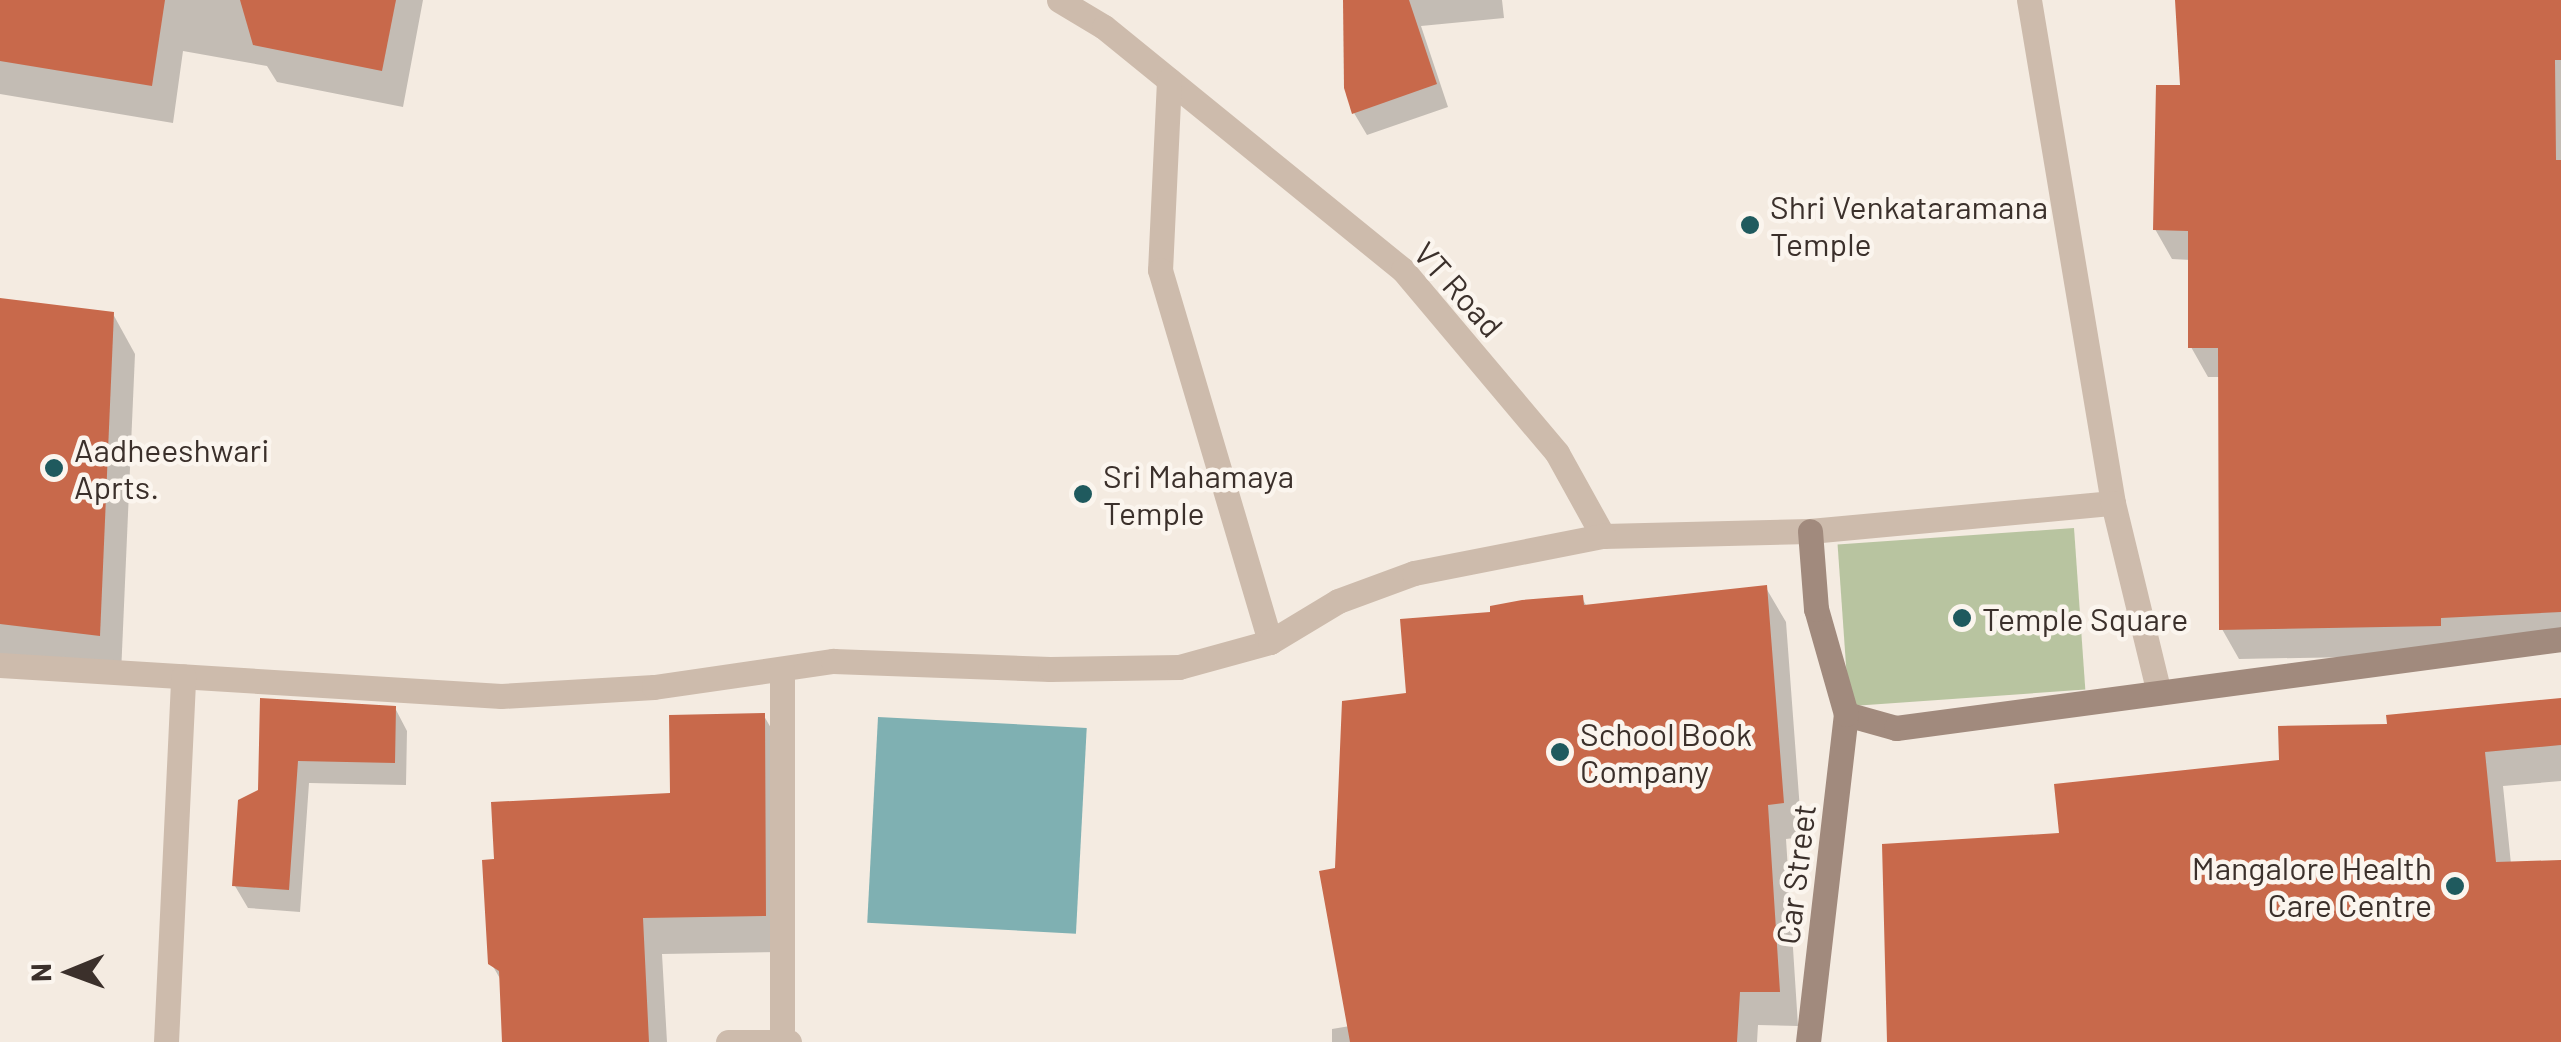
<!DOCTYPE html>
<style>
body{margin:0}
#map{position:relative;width:2561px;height:1042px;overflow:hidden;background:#f4ebe1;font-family:Barlow,sans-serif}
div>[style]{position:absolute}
.green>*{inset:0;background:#b8c4a0;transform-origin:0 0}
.water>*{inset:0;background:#7fb0b2;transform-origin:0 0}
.shadow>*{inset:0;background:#0003}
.building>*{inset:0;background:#c8694b}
.street>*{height:25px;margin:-12.5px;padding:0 12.5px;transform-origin:12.5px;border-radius:12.5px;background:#cdbbac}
.secondary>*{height:25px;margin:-12.5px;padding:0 12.5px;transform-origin:12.5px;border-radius:12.5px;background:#a18a7d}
.dots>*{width:28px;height:28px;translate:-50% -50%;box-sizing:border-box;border:5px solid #fbf5ee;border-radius:50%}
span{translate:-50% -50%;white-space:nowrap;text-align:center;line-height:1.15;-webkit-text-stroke:9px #fbf5ee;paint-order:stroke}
.poi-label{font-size:32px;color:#3b302b}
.left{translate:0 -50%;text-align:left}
.right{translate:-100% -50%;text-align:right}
.street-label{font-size:32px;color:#3b302b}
.north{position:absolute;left:20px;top:922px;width:100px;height:100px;-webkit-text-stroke:8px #fbf5ee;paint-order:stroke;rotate:269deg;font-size:28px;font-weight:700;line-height:40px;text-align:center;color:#3b302b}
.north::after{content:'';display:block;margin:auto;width:35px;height:45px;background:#3b302b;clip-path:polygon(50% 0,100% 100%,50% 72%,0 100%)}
</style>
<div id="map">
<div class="green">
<i style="left:2074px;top:528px;width:162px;height:237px;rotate:86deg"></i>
</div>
<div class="water">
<i style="left:878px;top:717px;width:209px;height:206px;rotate:3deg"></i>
</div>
<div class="shadow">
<i style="clip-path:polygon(0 0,423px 0,403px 107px,277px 82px,267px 66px,183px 51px,173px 123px,0 94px)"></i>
<i style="clip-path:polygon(1345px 0,1502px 0,1504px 18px,1421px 26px,1448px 107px,1367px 135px,1354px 113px)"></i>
<i style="clip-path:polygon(2178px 0,2561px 0,2561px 642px,2457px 655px,2239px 659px,2222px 629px,2221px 377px,2208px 377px,2191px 347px,2191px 260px,2172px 259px,2155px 229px,2183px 88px)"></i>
<i style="clip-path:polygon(0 301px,113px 314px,135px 354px,121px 674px,0 660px)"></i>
<i style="clip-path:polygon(1766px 588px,1786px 622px,1802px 837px,1786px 839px,1798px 1026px,1758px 1025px,1757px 1042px,1332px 1042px,1332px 1029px,1350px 1026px,1337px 870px,1409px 695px,1493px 614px,1582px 598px,1587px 607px)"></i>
<i style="clip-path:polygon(262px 700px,395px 708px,407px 731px,406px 785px,309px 783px,300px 912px,248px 908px,235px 886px,260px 792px)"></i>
<i style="clip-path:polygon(2561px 700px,2561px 781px,2503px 786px,2511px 864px,2561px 863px,2561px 1042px,1890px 1042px,2061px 835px,2389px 726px)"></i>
<i style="clip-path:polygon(764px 716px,785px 752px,785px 952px,662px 954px,667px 1042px,505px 1042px,502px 982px,491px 963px,496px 861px,673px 795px)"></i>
</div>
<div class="building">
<i style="clip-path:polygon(0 0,165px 0,152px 86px,0 61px)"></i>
<i style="clip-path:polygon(240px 0,396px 0,382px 71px,253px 45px)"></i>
<i style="clip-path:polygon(1343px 0,1409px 0,1437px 84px,1352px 114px,1344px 88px)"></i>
<i style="clip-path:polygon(2175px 0,2561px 0,2561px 60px,2555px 60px,2556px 160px,2561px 160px,2561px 612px,2441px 618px,2441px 626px,2219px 630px,2218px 348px,2188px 348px,2188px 231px,2153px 230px,2156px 85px,2180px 85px)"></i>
<i style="clip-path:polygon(0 298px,114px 312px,100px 636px,0 624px)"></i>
<i style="clip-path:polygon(1767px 585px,1784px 803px,1768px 805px,1780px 992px,1740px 992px,1737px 1042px,1350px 1042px,1319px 871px,1335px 868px,1342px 701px,1406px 693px,1400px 619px,1490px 612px,1490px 606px,1522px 600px,1583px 595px,1584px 605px)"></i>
<i style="clip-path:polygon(260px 698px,396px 706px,395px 763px,298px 761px,289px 890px,232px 886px,238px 800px,258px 790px)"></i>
<i style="clip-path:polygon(2561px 698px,2561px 745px,2485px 752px,2496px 862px,2561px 860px,2561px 1042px,1887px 1042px,1882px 844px,2059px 833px,2054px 784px,2279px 760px,2278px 726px,2387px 724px,2386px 715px)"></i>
<i style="clip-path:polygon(765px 713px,766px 916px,643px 918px,649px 1042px,502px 1042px,499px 971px,488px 964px,482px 860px,494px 859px,491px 802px,670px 793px,669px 715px)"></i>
</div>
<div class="street">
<i style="left:1059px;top:0;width:52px;rotate:31deg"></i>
<i style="left:1104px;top:27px;width:385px;rotate:39.1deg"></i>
<i style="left:1403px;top:270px;width:239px;rotate:49.9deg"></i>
<i style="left:1557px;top:453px;width:95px;rotate:61deg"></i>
<i style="left:1603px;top:536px;width:207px;rotate:-1.4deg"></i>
<i style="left:1810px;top:531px;width:304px;rotate:-5.3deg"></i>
<i style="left:2029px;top:0;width:510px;rotate:80.52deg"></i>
<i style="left:2113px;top:503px;width:195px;rotate:76.4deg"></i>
<i style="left:1169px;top:80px;width:190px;rotate:92.7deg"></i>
<i style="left:1160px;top:270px;width:388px;rotate:73.5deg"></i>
<i style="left:0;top:665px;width:502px;rotate:3.54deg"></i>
<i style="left:501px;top:696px;width:153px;rotate:-3.4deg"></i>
<i style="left:654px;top:687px;width:181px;rotate:-8.3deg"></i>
<i style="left:833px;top:661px;width:217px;rotate:2.1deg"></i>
<i style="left:1050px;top:669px;width:129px;rotate:-0.9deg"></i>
<i style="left:1179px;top:667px;width:94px;rotate:-15.4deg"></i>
<i style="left:1270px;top:642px;width:79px;rotate:-31.1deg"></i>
<i style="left:1338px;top:601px;width:81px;rotate:-20.2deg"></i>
<i style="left:1414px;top:573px;width:193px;rotate:-11.1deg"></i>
<i style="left:782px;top:669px;width:370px;rotate:90deg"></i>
<i style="left:166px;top:1042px;width:366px;rotate:-87.3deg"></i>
<i style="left:728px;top:1042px;width:61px"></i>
</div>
<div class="secondary">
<i style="left:1846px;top:714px;width:52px;rotate:15.6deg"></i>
<i style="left:1896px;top:728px;width:671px;rotate:-7.62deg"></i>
<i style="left:1808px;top:1042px;width:330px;rotate:-83.4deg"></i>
<i style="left:1846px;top:714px;width:109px;rotate:-105.9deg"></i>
<i style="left:1816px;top:609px;width:78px;rotate:-94.4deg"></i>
</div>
<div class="dots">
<i style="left:1750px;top:225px;background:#1f5a5e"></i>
<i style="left:54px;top:468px;background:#1f5a5e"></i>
<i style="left:1083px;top:494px;background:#1f5a5e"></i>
<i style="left:1962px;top:618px;background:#1f5a5e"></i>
<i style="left:1560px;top:752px;background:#1f5a5e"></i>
<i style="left:2455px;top:886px;background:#1f5a5e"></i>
</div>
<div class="poi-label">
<span class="left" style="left:1770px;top:225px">Shri Venkataramana<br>Temple</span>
<span class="left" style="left:74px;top:468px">Aadheeshwari<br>Aprts.</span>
<span class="left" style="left:1103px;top:494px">Sri Mahamaya<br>Temple</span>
<span class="left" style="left:1982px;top:618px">Temple Square</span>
<span class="left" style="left:1580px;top:752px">School Book<br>Company</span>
<span class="right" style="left:2432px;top:886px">Mangalore Health<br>Care Centre</span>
</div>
<div class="street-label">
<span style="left:1459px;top:289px;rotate:48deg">VT Road</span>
<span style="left:1795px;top:874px;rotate:-83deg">Car Street</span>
</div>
<div class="north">N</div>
</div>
